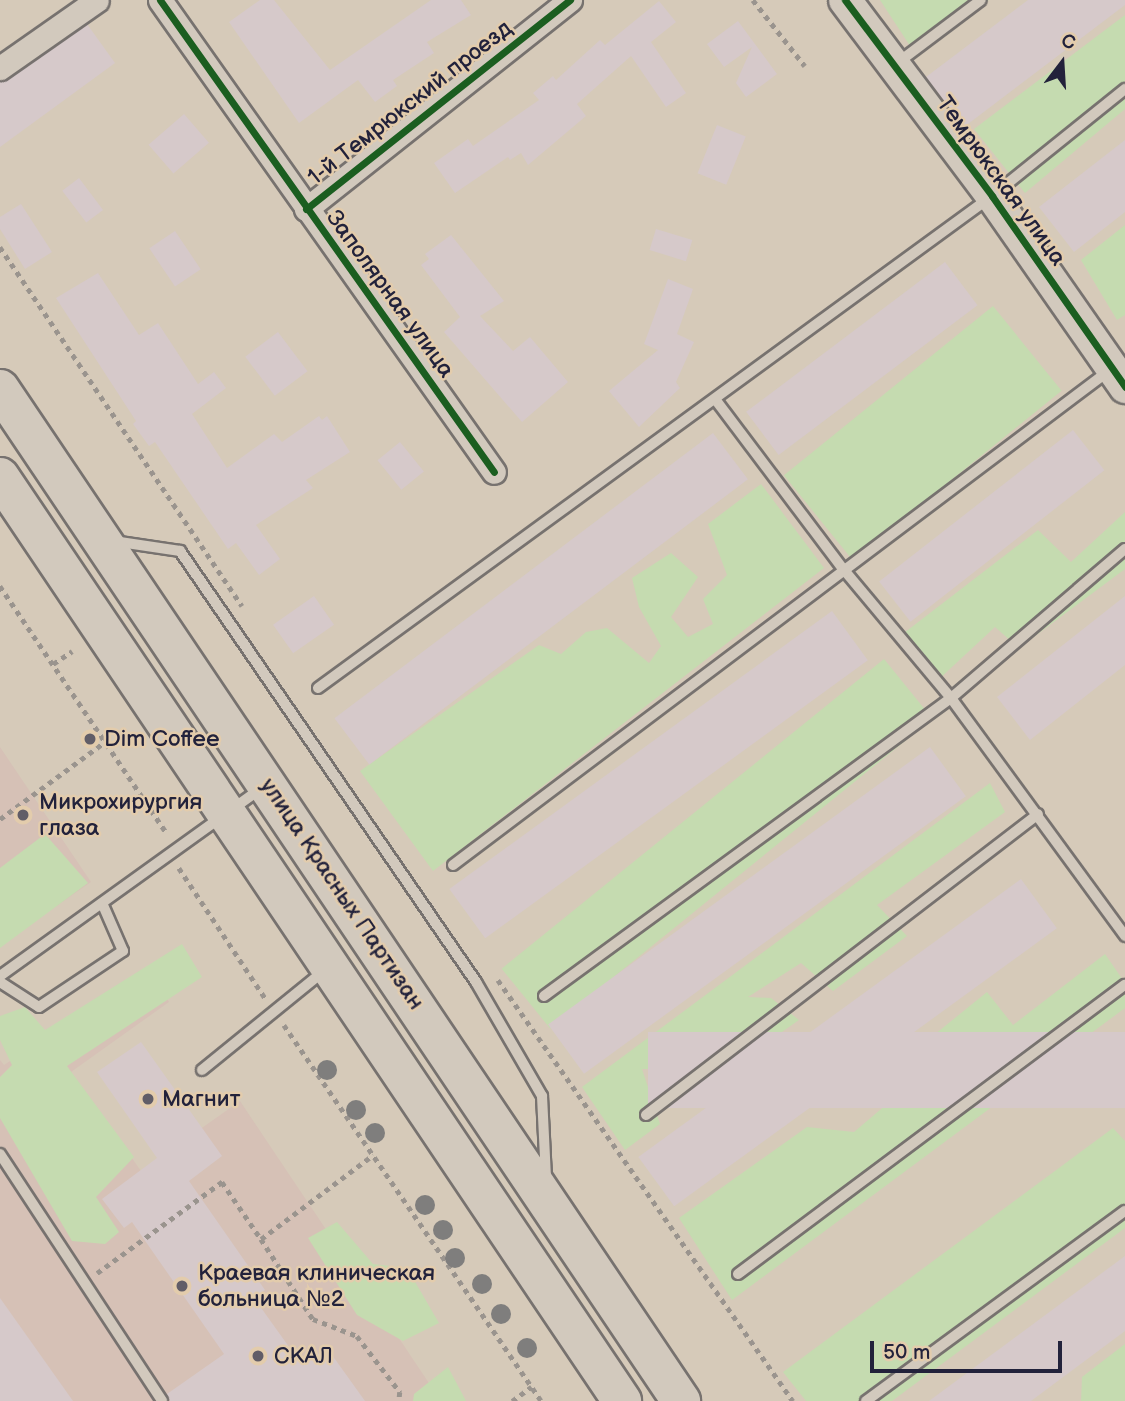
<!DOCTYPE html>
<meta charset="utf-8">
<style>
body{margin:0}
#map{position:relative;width:1125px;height:1401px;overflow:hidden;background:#d6cab9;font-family:"Balsamiq Sans",sans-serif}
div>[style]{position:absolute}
.built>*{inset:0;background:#d6c1b6}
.green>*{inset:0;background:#c5dbb0;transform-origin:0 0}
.building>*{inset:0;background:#d6c9ca;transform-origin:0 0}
.path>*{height:4.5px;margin-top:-2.25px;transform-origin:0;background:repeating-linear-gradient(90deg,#9a948e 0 5px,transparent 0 10px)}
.roads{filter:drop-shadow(2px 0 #77726f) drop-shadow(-2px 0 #77726f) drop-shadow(0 2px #77726f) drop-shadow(0 -2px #77726f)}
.lane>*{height:10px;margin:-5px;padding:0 5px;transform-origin:5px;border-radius:5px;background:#d2c9bd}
.street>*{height:23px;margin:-11.5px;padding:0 11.5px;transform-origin:11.5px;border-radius:11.5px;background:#d2c9bd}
.secondary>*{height:32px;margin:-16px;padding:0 16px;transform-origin:16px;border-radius:16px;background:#d2c9bd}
.highway>*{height:38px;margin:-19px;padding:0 19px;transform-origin:19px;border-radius:19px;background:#d2c9bd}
.cycleway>*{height:7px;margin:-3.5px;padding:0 3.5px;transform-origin:3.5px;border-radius:3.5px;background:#1b5e20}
.trees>*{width:20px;height:20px;margin:-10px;border-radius:50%;background:#7f7e7d}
.dots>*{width:19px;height:19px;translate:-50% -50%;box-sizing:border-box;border:4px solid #e3ccac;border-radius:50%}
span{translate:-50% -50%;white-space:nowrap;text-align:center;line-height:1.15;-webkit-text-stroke:5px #e3ccac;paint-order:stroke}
.street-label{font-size:23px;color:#22223b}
.poi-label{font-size:23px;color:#22223b}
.left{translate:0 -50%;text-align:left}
.north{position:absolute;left:1027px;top:28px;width:70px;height:70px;-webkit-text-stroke:5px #e3ccac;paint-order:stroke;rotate:17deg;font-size:19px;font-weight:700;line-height:28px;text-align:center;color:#22223b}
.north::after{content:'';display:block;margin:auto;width:24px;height:32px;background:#22223b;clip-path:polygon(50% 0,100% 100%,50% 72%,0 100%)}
.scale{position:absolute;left:870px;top:1341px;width:192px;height:32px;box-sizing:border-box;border:4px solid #22223b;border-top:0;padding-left:9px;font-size:21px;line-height:24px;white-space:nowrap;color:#22223b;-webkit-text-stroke:5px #e3ccac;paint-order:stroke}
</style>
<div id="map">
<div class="built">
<i style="clip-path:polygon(0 747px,91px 882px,0 945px)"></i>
<i style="clip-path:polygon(150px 970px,169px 1002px,71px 1072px,141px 1171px,240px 1101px,441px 1401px,0 1401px,0 1060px,4px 1065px)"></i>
</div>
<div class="green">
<i style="clip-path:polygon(880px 0,989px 0,916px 55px)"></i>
<i style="clip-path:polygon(1125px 15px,1125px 109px,1025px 193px,974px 129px)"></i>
<i style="clip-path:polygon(1125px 225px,1125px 315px,1117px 320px,1081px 260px)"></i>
<i style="left:993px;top:306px;width:109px;height:269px;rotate:51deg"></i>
<i style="clip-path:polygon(761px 484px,824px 568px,433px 871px,360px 771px,539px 645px,561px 654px,586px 632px,607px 628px,649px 663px,661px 646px,639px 607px,632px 578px,671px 553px,698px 577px,671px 617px,688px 637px,713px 624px,703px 599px,727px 575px,708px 524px)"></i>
<i style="clip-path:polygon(1125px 512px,1125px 569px,1019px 648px,995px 627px,938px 680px,904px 633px,1038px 530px,1071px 562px)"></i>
<i style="left:884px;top:659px;width:77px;height:492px;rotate:51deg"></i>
<i style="clip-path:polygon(990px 783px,1005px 812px,877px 905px,907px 936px,833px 991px,801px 963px,748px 997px,771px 998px,799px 1020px,699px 1090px,676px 1069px,642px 1069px,660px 1124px,625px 1150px,582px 1087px)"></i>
<i style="clip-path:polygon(45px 834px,88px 883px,0 948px,0 868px)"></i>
<i style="clip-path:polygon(182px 944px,202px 977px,67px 1066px,134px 1157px,96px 1197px,119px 1232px,105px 1244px,72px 1241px,0 1118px,0 1077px,12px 1065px,0 1040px,0 1016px,25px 1007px,45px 1030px)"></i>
<i style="clip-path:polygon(1105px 954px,1125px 983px,1125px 1008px,732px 1300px,679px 1218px,807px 1127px,854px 1132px,907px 1087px,897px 1065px,987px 992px,1013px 1025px)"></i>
<i style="clip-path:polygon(1113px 1128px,1125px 1141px,1125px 1228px,892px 1401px,806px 1401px,783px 1372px)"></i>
<i style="clip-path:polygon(337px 1222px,373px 1264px,407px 1268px,439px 1323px,403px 1341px,357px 1315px,308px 1238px)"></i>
<i style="clip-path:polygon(1125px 1344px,1125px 1401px,1081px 1401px,1082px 1377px)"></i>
<i style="clip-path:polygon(448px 1367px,466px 1401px,413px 1401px,414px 1394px)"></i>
</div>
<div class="building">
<i style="clip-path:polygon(260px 0,274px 0,330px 70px,431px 0,461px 0,471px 15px,427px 42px,434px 53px,393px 80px,397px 86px,375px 102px,358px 80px,299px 123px,229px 22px)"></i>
<i style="clip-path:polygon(1028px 0,1125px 0,1125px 5px,964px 127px,926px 77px)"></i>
<i style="clip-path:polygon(659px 1px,676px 22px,651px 42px,686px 93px,666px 107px,631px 56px,577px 104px,586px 116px,528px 165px,521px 153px,510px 160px,508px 157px,455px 193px,434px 163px,468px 139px,473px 146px,539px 100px,533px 93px,553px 76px,556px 80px,600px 40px,605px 45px)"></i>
<i style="clip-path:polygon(738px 21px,777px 74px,746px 97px,736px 83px,752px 47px,724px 67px,707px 44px)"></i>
<i style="clip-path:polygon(87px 24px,115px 63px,0 147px,0 82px)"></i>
<i style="left:184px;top:114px;width:38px;height:47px;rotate:49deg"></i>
<i style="left:717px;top:125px;width:31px;height:52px;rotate:22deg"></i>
<i style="clip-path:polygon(1125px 140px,1125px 212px,1074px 252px,1039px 207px)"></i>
<i style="left:79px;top:178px;width:40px;height:21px;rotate:53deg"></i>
<i style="clip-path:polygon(21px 204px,52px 252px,25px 269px,0 229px,0 217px)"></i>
<i style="left:656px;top:229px;width:38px;height:22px;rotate:17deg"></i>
<i style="left:175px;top:231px;width:46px;height:31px;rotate:56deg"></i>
<i style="clip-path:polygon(451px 235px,504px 301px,480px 316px,513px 351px,530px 337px,568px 382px,522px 422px,444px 332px,460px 317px,421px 265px,429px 259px,425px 254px)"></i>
<i style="left:945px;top:262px;width:54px;height:249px;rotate:53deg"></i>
<i style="clip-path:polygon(98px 273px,139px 335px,158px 323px,198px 384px,214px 372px,226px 388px,192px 414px,227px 468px,274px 434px,282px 442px,319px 416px,322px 420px,327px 416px,350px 452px,306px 480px,313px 488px,256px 525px,280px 559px,259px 575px,236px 543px,228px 549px,155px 442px,149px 446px,133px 424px,136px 421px,56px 298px)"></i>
<i style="clip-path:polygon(668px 279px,693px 289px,677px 334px,694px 342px,676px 382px,680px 388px,639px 427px,609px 391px,658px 350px,644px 344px)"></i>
<i style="left:278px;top:332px;width:49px;height:41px;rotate:53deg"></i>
<i style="left:1073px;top:430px;width:51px;height:246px;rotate:52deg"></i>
<i style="left:713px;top:433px;width:58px;height:474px;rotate:53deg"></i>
<i style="left:400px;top:442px;width:38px;height:29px;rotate:51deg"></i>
<i style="left:314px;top:596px;width:35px;height:50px;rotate:55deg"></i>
<i style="clip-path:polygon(1125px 596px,1125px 665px,1030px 740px,997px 697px)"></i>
<i style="left:832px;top:611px;width:61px;height:473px;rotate:54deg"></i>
<i style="left:930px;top:747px;width:61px;height:472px;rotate:54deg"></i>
<i style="left:1021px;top:879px;width:61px;height:473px;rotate:54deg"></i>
<i style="left:1125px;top:1032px;width:76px;height:477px;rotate:90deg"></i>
<i style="clip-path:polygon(141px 1042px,222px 1156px,189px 1181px,265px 1290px,254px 1298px,302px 1365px,327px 1348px,365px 1401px,170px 1401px,167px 1394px,224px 1354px,132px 1222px,124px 1228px,102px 1199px,157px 1158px,97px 1072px)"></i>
<i style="clip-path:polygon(1125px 1256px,1125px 1331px,1031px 1401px,929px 1401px)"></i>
<i style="clip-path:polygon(0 1298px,73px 1401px,0 1401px)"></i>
</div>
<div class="path">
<i style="left:753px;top:0;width:84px;rotate:51.8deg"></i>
<i style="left:0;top:247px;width:433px;rotate:56deg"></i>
<i style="left:0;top:586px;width:299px;rotate:56deg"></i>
<i style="left:53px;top:664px;width:23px;rotate:-34deg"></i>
<i style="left:0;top:819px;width:132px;rotate:-36.3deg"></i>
<i style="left:179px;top:868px;width:156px;rotate:56.5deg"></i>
<i style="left:498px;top:980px;width:514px;rotate:54.98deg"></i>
<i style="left:284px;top:1025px;width:455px;rotate:55.6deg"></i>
<i style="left:261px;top:1239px;width:95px;rotate:57deg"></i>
<i style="left:313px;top:1319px;width:47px;rotate:21.1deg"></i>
<i style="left:357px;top:1336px;width:71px;rotate:52.5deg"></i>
<i style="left:400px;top:1392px;width:9px;rotate:96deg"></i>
<i style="left:97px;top:1273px;width:155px;rotate:-36.1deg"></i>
<i style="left:222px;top:1182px;width:69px;rotate:55.6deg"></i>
<i style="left:261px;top:1239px;width:140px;rotate:-36.9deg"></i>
<i style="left:512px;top:1401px;width:24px;rotate:-36deg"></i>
</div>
<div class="roads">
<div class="lane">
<i style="left:896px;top:64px;width:106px;rotate:-37deg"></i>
<i style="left:715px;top:399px;width:214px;rotate:53deg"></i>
<i style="left:844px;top:570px;width:167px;rotate:50.1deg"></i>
<i style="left:951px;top:698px;width:295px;rotate:53.8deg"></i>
<i style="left:113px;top:541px;width:68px;rotate:8.5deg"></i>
<i style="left:180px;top:551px;width:523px;rotate:55.52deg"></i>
<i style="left:476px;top:982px;width:132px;rotate:59.9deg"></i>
<i style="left:542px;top:1096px;width:81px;rotate:87.2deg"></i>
<i style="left:318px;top:688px;width:834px;rotate:-36.13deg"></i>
<i style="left:992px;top:196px;width:171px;rotate:-38.8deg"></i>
<i style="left:453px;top:865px;width:823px;rotate:-37deg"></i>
<i style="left:0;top:976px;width:322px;rotate:-35.7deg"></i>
<i style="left:0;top:982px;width:46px;rotate:32.7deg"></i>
<i style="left:39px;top:1007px;width:101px;rotate:-33.7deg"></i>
<i style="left:123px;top:951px;width:52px;rotate:-113.6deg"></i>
<i style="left:544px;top:996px;width:504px;rotate:-36.21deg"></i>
<i style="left:951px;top:698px;width:229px;rotate:-40.6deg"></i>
<i style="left:202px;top:1070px;width:159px;rotate:-39.1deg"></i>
<i style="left:646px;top:1115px;width:494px;rotate:-37.5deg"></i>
<i style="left:0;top:1154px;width:295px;rotate:56.7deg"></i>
<i style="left:738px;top:1274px;width:483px;rotate:-36.8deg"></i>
<i style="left:866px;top:1401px;width:321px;rotate:-36.3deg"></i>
</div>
<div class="street">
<i style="left:160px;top:0;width:578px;rotate:54.72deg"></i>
<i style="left:0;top:68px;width:118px;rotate:-35deg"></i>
<i style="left:306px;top:209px;width:337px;rotate:-38.4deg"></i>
</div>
<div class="secondary">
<i style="left:845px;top:0;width:245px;rotate:53.1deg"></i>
<i style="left:992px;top:196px;width:233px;rotate:55.1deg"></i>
</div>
<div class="highway">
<i style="left:0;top:389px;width:1220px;rotate:56.06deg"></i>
<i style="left:0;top:477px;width:1114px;rotate:56.05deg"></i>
</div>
</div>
<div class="cycleway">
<i style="left:160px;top:0;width:578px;rotate:54.72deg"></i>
<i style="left:845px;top:0;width:245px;rotate:53.1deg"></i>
<i style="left:992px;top:196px;width:233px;rotate:55.1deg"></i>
<i style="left:306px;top:209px;width:337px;rotate:-38.4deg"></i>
</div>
<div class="trees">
<i style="left:327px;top:1070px"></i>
<i style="left:356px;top:1110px"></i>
<i style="left:375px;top:1133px"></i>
<i style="left:425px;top:1205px"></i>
<i style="left:443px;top:1230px"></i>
<i style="left:455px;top:1258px"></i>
<i style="left:482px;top:1284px"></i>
<i style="left:501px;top:1314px"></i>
<i style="left:527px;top:1348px"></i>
</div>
<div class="dots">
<i style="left:90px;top:739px;background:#615d67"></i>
<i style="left:23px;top:815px;background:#615d67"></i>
<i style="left:148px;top:1099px;background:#615d67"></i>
<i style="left:182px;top:1286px;background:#615d67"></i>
<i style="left:258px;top:1356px;background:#615d67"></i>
</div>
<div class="street-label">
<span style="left:410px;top:103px;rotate:-38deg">1-й Темрюкский проезд</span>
<span style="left:1001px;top:181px;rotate:54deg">Темрюкская улица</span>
<span style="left:390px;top:294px;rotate:54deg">Заполярная улица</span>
<span style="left:342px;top:894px;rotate:56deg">улица Красных Партизан</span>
</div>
<div class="poi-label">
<span class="left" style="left:104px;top:739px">Dim Coffee</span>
<span class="left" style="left:39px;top:815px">Микрохирургия<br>глаза</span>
<span class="left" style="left:162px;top:1099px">Магнит</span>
<span class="left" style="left:198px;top:1286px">Краевая клиническая<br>больница №2</span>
<span class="left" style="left:274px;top:1356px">СКАЛ</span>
</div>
<div class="north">С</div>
<div class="scale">50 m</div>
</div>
